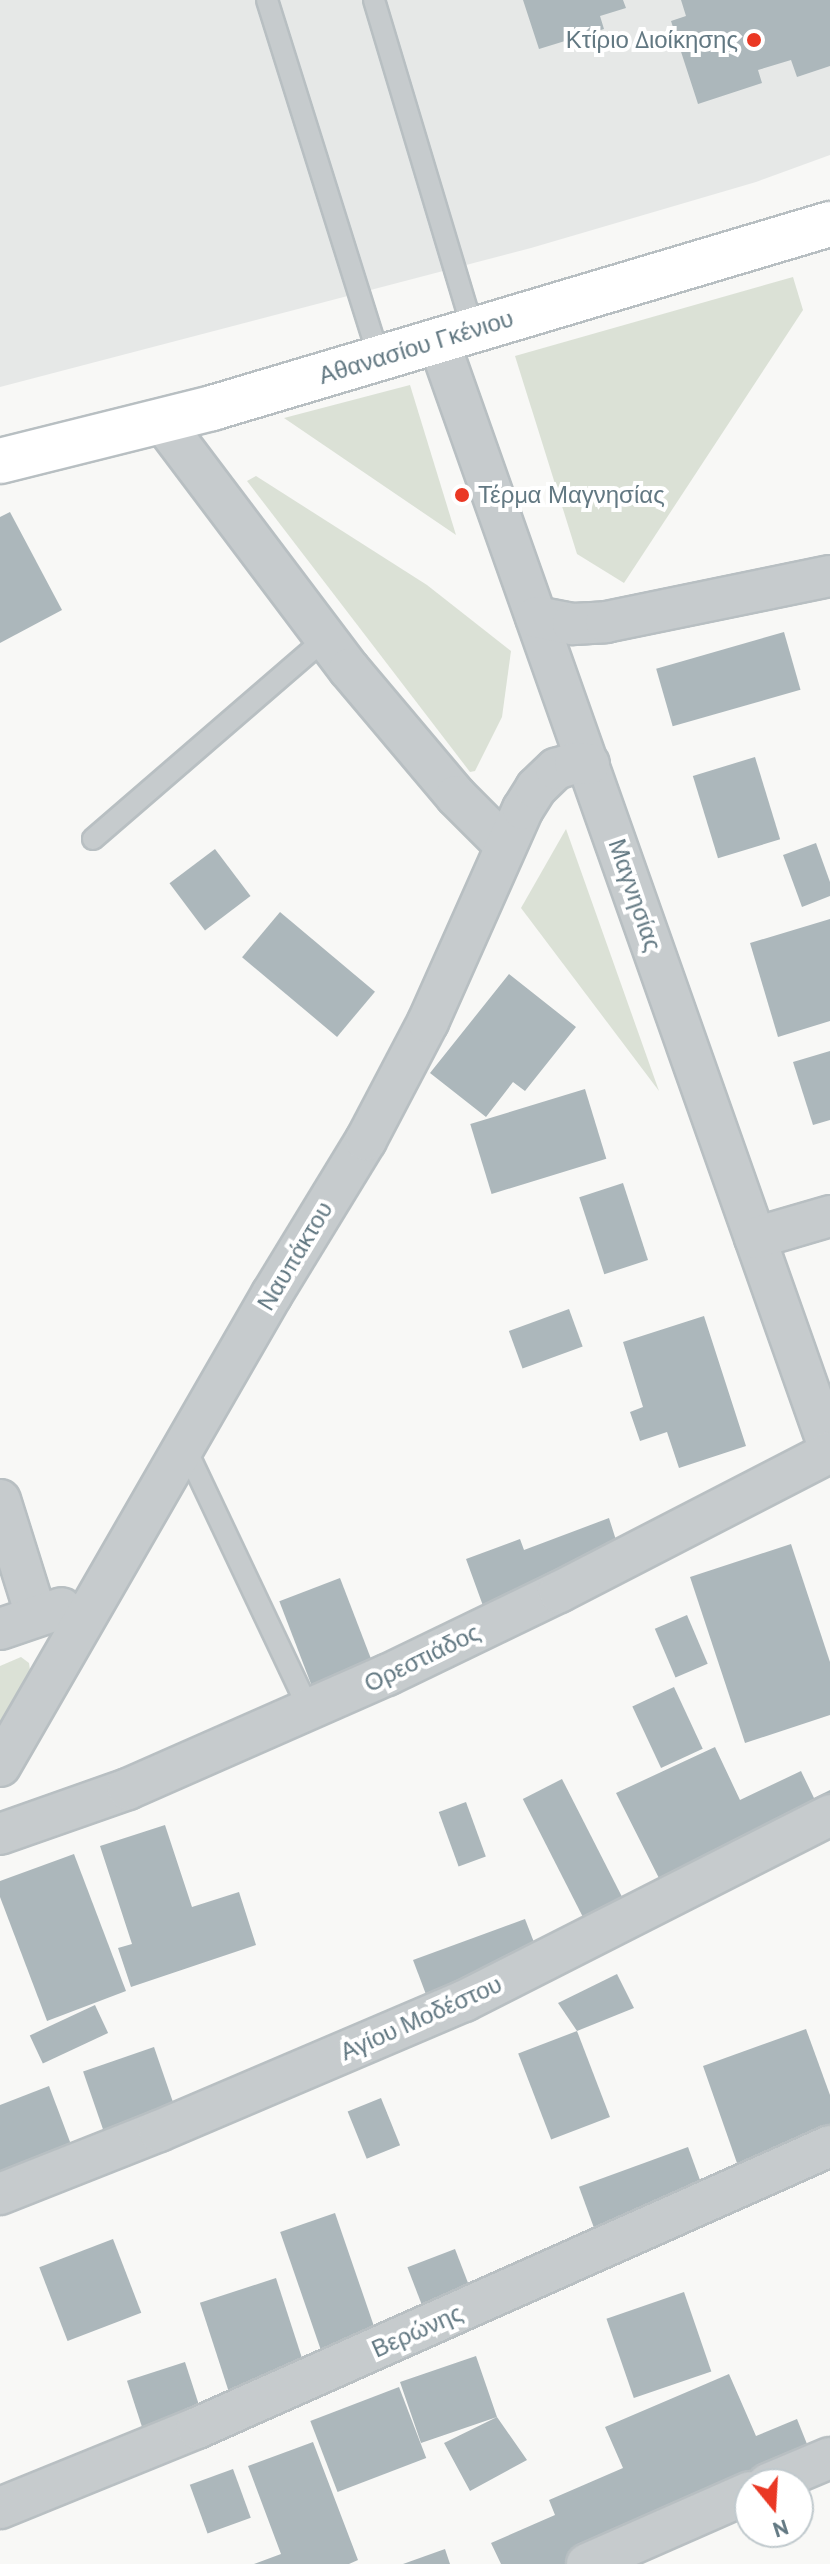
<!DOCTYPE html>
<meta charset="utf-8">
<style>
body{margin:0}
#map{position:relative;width:830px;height:2564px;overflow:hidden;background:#f8f8f6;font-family:"PT Sans",sans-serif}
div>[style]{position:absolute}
.built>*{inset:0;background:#e6e8e7}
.green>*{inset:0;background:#dbe1d6}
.building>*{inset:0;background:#acb7bb;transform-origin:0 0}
.roads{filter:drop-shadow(2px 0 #b8bfc2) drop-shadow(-2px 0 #b8bfc2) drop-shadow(0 2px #b8bfc2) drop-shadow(0 -2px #b8bfc2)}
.lane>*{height:20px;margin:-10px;padding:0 10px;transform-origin:10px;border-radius:10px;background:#c6cbcd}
.street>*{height:40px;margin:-20px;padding:0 20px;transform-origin:20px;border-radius:20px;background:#c6cbcd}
.secondary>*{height:44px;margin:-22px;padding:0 22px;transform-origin:22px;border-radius:22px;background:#fff}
.dots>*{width:22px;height:22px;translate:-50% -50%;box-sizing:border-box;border:4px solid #fff;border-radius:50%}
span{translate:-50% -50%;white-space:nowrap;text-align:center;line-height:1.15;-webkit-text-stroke:8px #fff;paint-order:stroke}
.poi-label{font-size:24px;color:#627882}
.right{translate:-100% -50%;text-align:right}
.left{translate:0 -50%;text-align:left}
.street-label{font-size:24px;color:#627882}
.north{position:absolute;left:734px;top:2468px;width:80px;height:80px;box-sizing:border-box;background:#fff;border:2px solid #c0c9cd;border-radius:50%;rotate:162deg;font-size:22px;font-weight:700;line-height:32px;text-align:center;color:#627882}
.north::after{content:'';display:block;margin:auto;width:28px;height:36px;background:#ea3824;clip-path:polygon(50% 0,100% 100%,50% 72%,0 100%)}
</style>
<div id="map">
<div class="built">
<i style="clip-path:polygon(0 0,830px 0,830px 155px,756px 182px,531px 248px,0 387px)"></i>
</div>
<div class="green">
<i style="clip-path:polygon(793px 277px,803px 310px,624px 583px,577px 554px,515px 356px)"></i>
<i style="clip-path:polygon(410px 385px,456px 535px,284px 418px)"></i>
<i style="clip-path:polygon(256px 476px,427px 585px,511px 651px,502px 717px,475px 771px,470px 772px,247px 481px)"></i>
<i style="clip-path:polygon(566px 829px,659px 1091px,521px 908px)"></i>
<i style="clip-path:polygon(21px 1657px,29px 1663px,30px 1670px,0 1724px,0 1666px)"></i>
</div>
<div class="building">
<i style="clip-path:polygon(523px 0,623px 0,626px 8px,600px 16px,604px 29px,539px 49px)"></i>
<i style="clip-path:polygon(681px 0,830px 0,830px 66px,797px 77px,791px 60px,758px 70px,762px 83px,698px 104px,671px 21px,686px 16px)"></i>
<i style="clip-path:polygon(10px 512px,62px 610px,0 643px,0 517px)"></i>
<i style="left:784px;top:632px;width:60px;height:133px;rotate:74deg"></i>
<i style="left:755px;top:757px;width:86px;height:65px;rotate:73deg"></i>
<i style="clip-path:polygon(816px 843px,830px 882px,830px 896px,802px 907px,783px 855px)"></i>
<i style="left:215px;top:849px;width:59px;height:57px;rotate:53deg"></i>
<i style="left:280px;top:912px;width:124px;height:59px;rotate:40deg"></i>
<i style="clip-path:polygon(830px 919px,830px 1021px,778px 1037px,750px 943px)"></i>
<i style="clip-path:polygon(509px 974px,576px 1027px,525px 1091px,513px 1082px,486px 1117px,430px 1073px)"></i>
<i style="clip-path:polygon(830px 1051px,830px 1120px,813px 1125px,793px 1062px)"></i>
<i style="left:585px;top:1089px;width:73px;height:120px;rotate:73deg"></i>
<i style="left:623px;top:1183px;width:81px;height:46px;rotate:72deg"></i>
<i style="left:569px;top:1309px;width:40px;height:64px;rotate:70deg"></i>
<i style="clip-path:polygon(704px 1316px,746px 1446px,679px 1468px,667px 1432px,640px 1441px,630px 1412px,643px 1407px,623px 1342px)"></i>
<i style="clip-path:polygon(609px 1518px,622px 1559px,486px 1614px,466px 1559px,520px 1539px,524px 1550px)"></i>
<i style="clip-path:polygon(791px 1544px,830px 1662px,830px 1715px,745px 1743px,690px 1577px)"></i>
<i style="left:340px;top:1578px;width:94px;height:65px;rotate:69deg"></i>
<i style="left:687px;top:1615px;width:53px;height:35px;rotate:67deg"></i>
<i style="left:674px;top:1687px;width:68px;height:46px;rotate:65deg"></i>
<i style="clip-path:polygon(715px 1747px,740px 1800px,801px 1771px,814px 1798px,830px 1790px,830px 1815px,669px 1898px,616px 1793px)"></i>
<i style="left:562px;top:1779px;width:154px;height:44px;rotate:63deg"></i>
<i style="left:466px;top:1802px;width:58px;height:29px;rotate:70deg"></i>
<i style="clip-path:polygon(165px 1825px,192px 1907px,239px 1892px,256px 1945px,131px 1987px,118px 1948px,132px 1944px,100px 1846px)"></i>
<i style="clip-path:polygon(74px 1854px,126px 1991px,47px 2021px,0 1897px,0 1881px)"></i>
<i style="clip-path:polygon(525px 1919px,542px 1963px,433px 2013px,413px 1960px)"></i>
<i style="clip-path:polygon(617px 1974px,634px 2008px,577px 2031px,558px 2003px)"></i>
<i style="left:95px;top:2005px;width:31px;height:72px;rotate:65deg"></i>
<i style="clip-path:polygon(806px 2029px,830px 2095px,830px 2133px,738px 2166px,703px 2066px)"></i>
<i style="left:577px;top:2031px;width:92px;height:63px;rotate:69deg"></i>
<i style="left:154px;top:2047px;width:78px;height:75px;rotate:71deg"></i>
<i style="clip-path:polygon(49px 2086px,78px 2163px,0 2194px,0 2105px)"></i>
<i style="left:381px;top:2098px;width:51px;height:36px;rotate:68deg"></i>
<i style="left:688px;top:2147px;width:58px;height:116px;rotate:70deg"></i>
<i style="left:335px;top:2213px;width:138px;height:58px;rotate:71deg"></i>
<i style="left:113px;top:2239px;width:79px;height:79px;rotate:69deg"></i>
<i style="left:455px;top:2249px;width:59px;height:51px;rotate:69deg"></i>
<i style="left:276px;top:2278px;width:104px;height:80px;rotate:72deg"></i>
<i style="left:684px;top:2292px;width:84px;height:82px;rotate:71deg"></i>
<i style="clip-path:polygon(476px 2356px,497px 2417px,527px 2460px,470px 2491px,444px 2443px,497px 2417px,421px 2443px,400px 2382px)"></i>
<i style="left:185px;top:2362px;width:61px;height:61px;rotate:72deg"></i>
<i style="clip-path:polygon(729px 2374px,756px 2436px,797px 2419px,815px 2464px,589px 2564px,501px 2564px,491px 2543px,555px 2515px,549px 2500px,623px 2468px,605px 2427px)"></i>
<i style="left:399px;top:2387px;width:76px;height:95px;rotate:69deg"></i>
<i style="clip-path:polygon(313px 2442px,358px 2560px,349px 2564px,254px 2564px,281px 2554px,248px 2466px)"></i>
<i style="left:233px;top:2469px;width:52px;height:46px;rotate:70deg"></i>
<i style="clip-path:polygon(445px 2549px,450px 2564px,403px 2564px)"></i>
</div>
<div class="roads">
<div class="lane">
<i style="left:267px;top:0;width:375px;rotate:72.6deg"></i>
<i style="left:374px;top:0;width:345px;rotate:73.3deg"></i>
<i style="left:93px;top:839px;width:308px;rotate:-40.8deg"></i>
<i style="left:184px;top:1445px;width:294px;rotate:64.7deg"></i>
</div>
<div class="street">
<i style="left:438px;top:340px;width:1177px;rotate:70.55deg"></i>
<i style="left:162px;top:421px;width:311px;rotate:53deg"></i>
<i style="left:349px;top:669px;width:166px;rotate:49.9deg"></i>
<i style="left:456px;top:796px;width:69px;rotate:45deg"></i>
<i style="left:536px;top:617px;width:38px;rotate:11deg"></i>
<i style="left:573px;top:624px;width:33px;rotate:-3deg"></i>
<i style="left:606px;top:622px;width:229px;rotate:-11.6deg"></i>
<i style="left:755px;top:1238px;width:78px;rotate:-16.3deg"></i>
<i style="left:0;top:1500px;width:121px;rotate:72.6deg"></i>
<i style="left:0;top:1629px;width:65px;rotate:-18.7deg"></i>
<i style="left:0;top:1766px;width:545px;rotate:-60.05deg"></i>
<i style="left:272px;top:1294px;width:180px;rotate:-58.6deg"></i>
<i style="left:366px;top:1140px;width:133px;rotate:-62.3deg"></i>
<i style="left:428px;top:1022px;width:233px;rotate:-66deg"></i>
<i style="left:523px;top:809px;width:25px;rotate:-58deg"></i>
<i style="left:536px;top:788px;width:28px;rotate:-44deg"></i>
<i style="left:556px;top:769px;width:20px;rotate:-18deg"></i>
<i style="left:575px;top:763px;width:14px;rotate:4deg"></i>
<i style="left:0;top:1834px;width:136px;rotate:-19.4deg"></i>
<i style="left:128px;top:1789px;width:283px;rotate:-23.8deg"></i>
<i style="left:387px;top:1675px;width:191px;rotate:-25.8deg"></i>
<i style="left:559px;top:1592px;width:305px;rotate:-27.3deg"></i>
<i style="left:0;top:2194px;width:171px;rotate:-21.6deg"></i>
<i style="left:159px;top:2131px;width:332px;rotate:-23.1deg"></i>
<i style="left:464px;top:2001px;width:411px;rotate:-26.9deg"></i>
<i style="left:768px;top:2484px;width:67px;rotate:-22.8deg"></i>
<i style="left:0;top:2508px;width:213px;rotate:-22.1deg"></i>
<i style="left:197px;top:2428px;width:693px;rotate:-24.01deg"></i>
<i style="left:587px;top:2564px;width:178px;rotate:-23.8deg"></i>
</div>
<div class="secondary">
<i style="left:0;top:461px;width:219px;rotate:-14deg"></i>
<i style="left:212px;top:408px;width:645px;rotate:-16.58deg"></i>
</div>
</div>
<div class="dots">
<i style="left:754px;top:40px;background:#ea3824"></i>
<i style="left:462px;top:495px;background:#ea3824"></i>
</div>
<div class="poi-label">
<span class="right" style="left:738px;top:40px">Κτίριο Διοίκησης</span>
<span class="left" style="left:478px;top:495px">Τέρμα Μαγνησίας</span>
</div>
<div class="street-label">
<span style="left:416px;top:347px;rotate:-17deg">Αθανασίου Γκένιου</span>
<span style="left:635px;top:895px;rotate:71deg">Μαγνησίας</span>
<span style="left:295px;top:1256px;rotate:-59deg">Ναυπάκτου</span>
<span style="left:422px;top:1658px;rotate:-26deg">Ορεστιάδος</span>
<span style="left:421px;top:2018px;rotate:-24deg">Αγίου Μοδέστου</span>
<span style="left:417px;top:2331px;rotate:-24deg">Βερώνης</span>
</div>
<div class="north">N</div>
</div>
